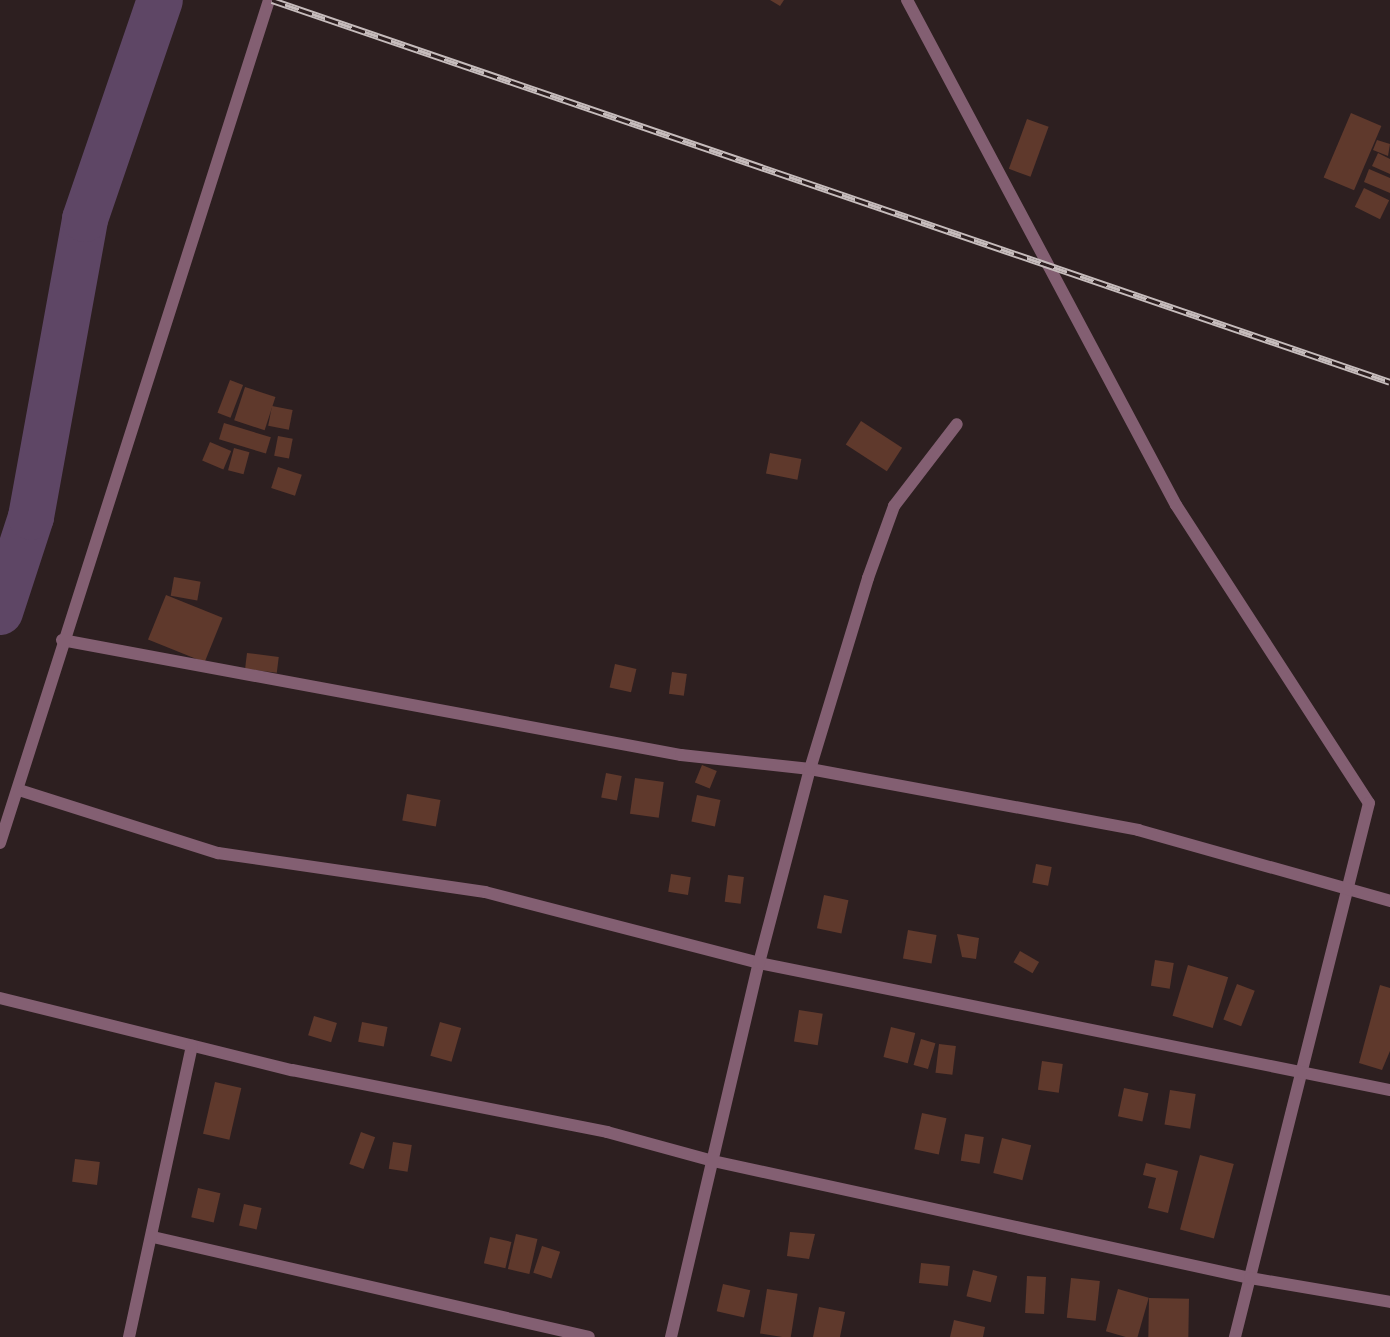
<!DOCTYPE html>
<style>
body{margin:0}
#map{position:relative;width:1390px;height:1337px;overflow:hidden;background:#2d1f20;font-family:Helvetica,sans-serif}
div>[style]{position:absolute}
.river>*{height:46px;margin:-23px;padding:0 23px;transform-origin:23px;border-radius:23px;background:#5e4665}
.building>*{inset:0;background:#5f392c;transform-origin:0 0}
.street>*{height:12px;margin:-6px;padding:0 6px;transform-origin:6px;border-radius:6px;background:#835f72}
.rail>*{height:7px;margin-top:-3.5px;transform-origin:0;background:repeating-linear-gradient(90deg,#2d1f20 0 14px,#c6bcbc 0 28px);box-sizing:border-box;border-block:2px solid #c6bcbc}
span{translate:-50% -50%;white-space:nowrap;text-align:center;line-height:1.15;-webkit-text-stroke:4.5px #2d1f20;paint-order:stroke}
</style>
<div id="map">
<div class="river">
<i style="left:0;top:612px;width:100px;rotate:-71.9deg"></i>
<i style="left:31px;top:517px;width:303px;rotate:-79.7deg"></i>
<i style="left:85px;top:219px;width:231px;rotate:-71.1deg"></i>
</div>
<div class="building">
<i style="clip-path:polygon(770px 0,784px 0,780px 6px)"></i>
<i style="left:1351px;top:113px;width:33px;height:70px;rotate:23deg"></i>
<i style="left:1027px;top:119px;width:23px;height:53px;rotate:20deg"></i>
<i style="clip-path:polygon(1377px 140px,1390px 144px,1388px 156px,1373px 150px)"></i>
<i style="clip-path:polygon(1378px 153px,1390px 159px,1390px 174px,1372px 166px)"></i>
<i style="clip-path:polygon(1369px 169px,1390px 178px,1390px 193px,1364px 182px)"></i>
<i style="left:1364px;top:188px;width:28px;height:21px;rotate:26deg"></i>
<i style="left:230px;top:380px;width:14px;height:35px;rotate:21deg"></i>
<i style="left:245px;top:387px;width:32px;height:35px;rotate:18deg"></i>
<i style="left:272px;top:406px;width:21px;height:20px;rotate:11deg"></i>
<i style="left:861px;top:421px;width:49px;height:28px;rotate:33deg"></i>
<i style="left:224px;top:423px;width:49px;height:17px;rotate:17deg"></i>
<i style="left:278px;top:436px;width:15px;height:20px;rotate:11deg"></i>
<i style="left:210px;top:442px;width:23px;height:20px;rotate:23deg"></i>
<i style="left:234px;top:448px;width:16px;height:23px;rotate:15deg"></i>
<i style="left:770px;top:453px;width:32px;height:21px;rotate:11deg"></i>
<i style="left:278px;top:467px;width:25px;height:22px;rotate:18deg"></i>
<i style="left:174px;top:577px;width:27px;height:19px;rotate:10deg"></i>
<i style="left:166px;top:595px;width:61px;height:48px;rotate:22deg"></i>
<i style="left:247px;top:653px;width:32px;height:16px;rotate:7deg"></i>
<i style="left:615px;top:664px;width:22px;height:24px;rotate:13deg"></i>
<i style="left:672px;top:672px;width:15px;height:22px;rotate:8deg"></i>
<i style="left:702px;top:765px;width:16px;height:19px;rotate:22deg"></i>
<i style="left:606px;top:773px;width:16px;height:25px;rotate:11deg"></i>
<i style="left:635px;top:778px;width:29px;height:36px;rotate:8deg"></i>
<i style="left:407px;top:794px;width:34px;height:27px;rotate:10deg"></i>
<i style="left:697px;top:795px;width:24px;height:27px;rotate:12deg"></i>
<i style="left:1036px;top:864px;width:16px;height:19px;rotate:11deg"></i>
<i style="left:671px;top:874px;width:20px;height:18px;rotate:9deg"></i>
<i style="left:728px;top:875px;width:16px;height:27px;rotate:7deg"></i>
<i style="left:824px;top:895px;width:25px;height:34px;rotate:12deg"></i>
<i style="left:908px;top:930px;width:29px;height:29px;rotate:10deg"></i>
<i style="clip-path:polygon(957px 934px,979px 938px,976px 959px,962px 957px)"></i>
<i style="left:1020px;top:951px;width:22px;height:13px;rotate:30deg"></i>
<i style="left:1155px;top:960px;width:19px;height:26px;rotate:9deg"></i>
<i style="left:1188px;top:965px;width:42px;height:53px;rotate:17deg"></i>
<i style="left:1237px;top:984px;width:19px;height:38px;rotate:21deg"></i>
<i style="clip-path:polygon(1380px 985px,1390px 988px,1390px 1051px,1382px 1070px,1359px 1063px)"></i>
<i style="left:799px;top:1010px;width:24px;height:32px;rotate:9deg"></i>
<i style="left:314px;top:1016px;width:24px;height:20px;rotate:17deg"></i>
<i style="left:362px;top:1022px;width:26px;height:20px;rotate:11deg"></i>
<i style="left:440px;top:1022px;width:22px;height:35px;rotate:16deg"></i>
<i style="left:891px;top:1027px;width:25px;height:31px;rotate:14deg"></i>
<i style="left:921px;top:1039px;width:15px;height:27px;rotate:16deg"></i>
<i style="left:939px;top:1044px;width:17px;height:29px;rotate:7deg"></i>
<i style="left:1042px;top:1061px;width:21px;height:29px;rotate:8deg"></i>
<i style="left:215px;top:1082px;width:27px;height:53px;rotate:13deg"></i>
<i style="left:1124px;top:1088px;width:25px;height:29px;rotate:12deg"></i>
<i style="left:1170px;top:1090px;width:26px;height:35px;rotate:9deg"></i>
<i style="left:922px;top:1113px;width:25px;height:37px;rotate:12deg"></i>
<i style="left:361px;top:1132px;width:15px;height:34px;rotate:20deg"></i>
<i style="left:965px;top:1134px;width:19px;height:27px;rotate:9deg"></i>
<i style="left:1002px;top:1138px;width:30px;height:36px;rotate:14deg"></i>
<i style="left:393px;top:1142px;width:19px;height:27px;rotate:9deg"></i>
<i style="left:1200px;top:1155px;width:35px;height:77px;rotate:15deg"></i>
<i style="left:75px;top:1159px;width:25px;height:23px;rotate:7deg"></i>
<i style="clip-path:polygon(1146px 1163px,1178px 1171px,1168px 1213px,1148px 1208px,1156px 1178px,1143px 1175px)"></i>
<i style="left:198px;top:1188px;width:23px;height:30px;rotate:13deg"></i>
<i style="left:244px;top:1204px;width:18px;height:22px;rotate:13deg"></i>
<i style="clip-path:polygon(790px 1232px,815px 1234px,809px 1259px,787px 1256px)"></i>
<i style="left:516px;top:1234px;width:22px;height:36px;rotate:13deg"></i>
<i style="left:490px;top:1237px;width:22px;height:27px;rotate:13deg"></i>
<i style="left:542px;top:1246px;width:19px;height:28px;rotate:18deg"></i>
<i style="left:921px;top:1263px;width:29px;height:20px;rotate:6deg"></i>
<i style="left:973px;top:1270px;width:25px;height:27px;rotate:14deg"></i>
<i style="left:1027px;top:1276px;width:19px;height:37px;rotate:3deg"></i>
<i style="left:1071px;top:1278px;width:29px;height:40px;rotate:6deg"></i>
<i style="left:723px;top:1284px;width:28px;height:28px;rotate:13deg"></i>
<i style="left:767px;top:1289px;width:31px;height:45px;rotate:9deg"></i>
<i style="left:1118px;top:1289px;width:32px;height:44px;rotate:16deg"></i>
<i style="left:1149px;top:1298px;width:40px;height:39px;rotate:1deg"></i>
<i style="clip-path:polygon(819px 1307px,845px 1312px,840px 1337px,813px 1337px)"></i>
<i style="clip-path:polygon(954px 1320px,985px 1327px,983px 1337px,950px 1337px)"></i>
</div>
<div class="street">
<i style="left:907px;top:0;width:572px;rotate:61.96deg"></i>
<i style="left:1176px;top:505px;width:355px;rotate:57.1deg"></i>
<i style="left:1369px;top:803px;width:551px;rotate:104.09deg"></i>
<i style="left:62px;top:640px;width:630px;rotate:10.52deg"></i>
<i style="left:681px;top:755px;width:130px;rotate:6.2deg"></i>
<i style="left:810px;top:769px;width:334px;rotate:10.5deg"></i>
<i style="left:1138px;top:830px;width:262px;rotate:15.7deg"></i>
<i style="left:19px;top:790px;width:209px;rotate:17.6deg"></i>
<i style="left:218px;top:853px;width:270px;rotate:8.3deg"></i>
<i style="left:485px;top:892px;width:283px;rotate:14.5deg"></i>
<i style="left:759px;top:963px;width:644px;rotate:11.38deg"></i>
<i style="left:0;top:843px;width:885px;rotate:-72.3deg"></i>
<i style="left:0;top:998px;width:301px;rotate:13.9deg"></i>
<i style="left:292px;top:1070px;width:321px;rotate:11.1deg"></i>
<i style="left:607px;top:1132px;width:110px;rotate:15.3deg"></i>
<i style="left:713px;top:1161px;width:550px;rotate:12.29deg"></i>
<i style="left:1250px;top:1278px;width:142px;rotate:9.7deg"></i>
<i style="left:153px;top:1237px;width:447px;rotate:12.9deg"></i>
<i style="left:129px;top:1337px;width:298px;rotate:-77.8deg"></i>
<i style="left:671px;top:1337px;width:384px;rotate:-76.8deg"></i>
<i style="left:759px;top:963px;width:201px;rotate:-75.3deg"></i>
<i style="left:810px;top:769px;width:200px;rotate:-73.1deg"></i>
<i style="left:868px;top:578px;width:77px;rotate:-70.1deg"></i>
<i style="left:894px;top:506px;width:103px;rotate:-52.5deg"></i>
</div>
<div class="rail">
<i style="left:272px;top:0;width:1181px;rotate:18.86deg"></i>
</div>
</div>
